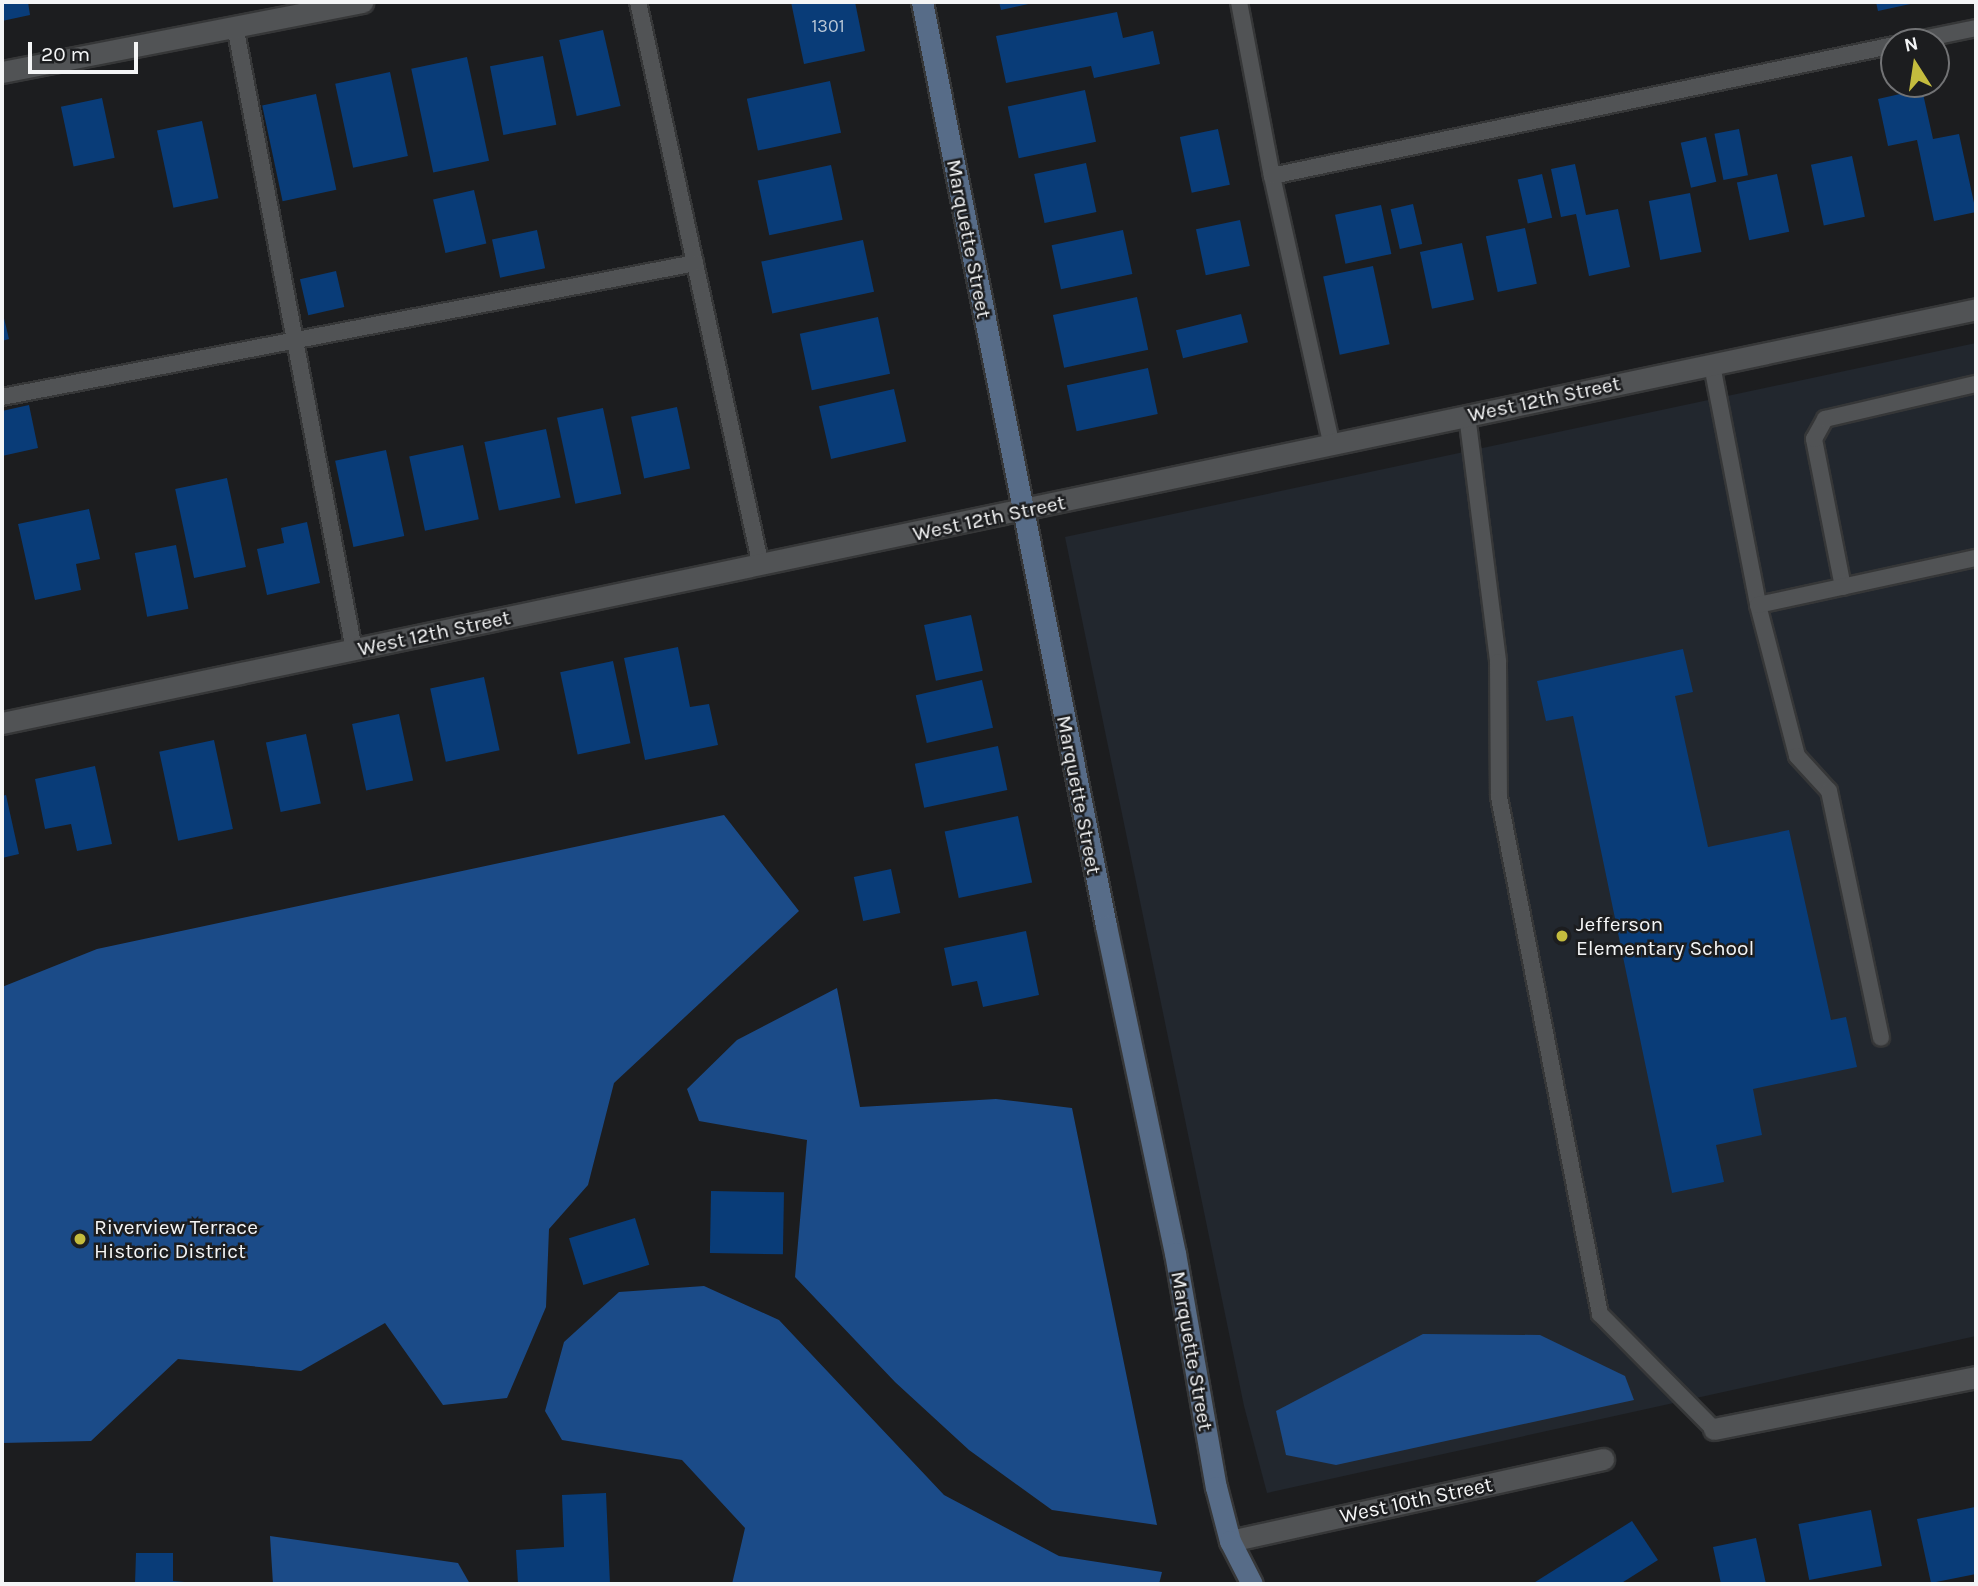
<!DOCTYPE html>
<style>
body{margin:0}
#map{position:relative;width:1978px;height:1586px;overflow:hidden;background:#1c1d1f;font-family:Karla,sans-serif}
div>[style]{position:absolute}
.built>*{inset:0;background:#22272e}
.forest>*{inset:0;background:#1b4b88}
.building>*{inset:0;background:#093c78;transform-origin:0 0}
.roads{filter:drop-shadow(2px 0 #363738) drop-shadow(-2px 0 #363738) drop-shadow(0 2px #363738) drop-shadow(0 -2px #363738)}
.lane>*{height:16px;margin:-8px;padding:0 8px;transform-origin:8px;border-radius:8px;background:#515355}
.street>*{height:21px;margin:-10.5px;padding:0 10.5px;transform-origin:10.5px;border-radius:10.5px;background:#515355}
.secondary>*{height:21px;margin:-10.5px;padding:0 10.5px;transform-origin:10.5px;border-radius:10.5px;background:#576c88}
.dots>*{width:19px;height:19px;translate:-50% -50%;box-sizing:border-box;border:4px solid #1c1d1f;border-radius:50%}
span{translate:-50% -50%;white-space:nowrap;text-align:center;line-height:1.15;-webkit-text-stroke:5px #1c1d1f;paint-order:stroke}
.number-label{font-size:18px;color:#b9c7d6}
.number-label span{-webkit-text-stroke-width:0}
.street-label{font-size:21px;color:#f4f5f6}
.poi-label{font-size:21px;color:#f4f5f6}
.left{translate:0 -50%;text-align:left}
.frame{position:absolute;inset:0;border:4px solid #f4f5f6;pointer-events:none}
.north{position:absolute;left:1880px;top:28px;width:70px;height:70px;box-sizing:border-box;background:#1c1d1f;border:2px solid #727375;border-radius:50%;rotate:348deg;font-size:19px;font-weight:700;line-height:28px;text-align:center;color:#f4f5f6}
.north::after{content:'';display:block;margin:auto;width:24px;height:32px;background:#c4bc3e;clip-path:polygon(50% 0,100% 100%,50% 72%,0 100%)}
.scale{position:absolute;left:28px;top:42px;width:110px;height:32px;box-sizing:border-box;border:4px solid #f4f5f6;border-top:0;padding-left:9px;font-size:21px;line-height:24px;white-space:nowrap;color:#f4f5f6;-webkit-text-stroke:5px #1c1d1f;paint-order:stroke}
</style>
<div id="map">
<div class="built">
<i style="clip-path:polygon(1976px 343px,1976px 1336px,1267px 1493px,1244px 1406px,1065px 537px)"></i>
</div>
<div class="forest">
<i style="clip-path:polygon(724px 815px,799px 911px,614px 1083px,588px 1185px,549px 1229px,546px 1307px,507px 1398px,443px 1405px,385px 1323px,301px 1371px,178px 1359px,91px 1441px,2px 1443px,2px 987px,97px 949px)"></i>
<i style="clip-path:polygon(837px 988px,860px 1107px,996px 1099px,1072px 1108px,1157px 1525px,1052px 1510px,969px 1450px,895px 1382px,795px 1277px,807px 1140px,699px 1121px,687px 1089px,737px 1040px)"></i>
<i style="clip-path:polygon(704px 1286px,779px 1320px,944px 1495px,1059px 1556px,1162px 1572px,1159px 1584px,732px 1584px,745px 1528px,682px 1460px,562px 1440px,545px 1411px,564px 1342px,619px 1292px)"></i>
<i style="clip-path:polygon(1423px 1334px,1540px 1335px,1625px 1376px,1634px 1400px,1336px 1465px,1286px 1455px,1276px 1411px)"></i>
<i style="clip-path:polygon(270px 1536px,458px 1563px,470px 1584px,273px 1584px)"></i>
</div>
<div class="building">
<i style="clip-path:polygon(2px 2px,28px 2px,30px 15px,2px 21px)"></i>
<i style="clip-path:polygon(791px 2px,855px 2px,865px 51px,804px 64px)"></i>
<i style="clip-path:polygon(999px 2px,1033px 2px,1033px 3px,1001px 10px)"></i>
<i style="clip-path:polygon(1876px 2px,1915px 2px,1915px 3px,1878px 11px)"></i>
<i style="clip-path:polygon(1117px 12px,1123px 38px,1153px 31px,1160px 64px,1094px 78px,1091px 66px,1006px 83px,996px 36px)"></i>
<i style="left:603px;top:30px;width:78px;height:45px;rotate:77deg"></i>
<i style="left:543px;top:56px;width:70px;height:54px;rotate:79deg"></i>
<i style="left:467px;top:57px;width:106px;height:57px;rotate:78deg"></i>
<i style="left:390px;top:72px;width:86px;height:56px;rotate:78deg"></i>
<i style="left:830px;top:81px;width:53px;height:85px;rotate:78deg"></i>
<i style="clip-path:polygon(1922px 89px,1933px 139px,1959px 134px,1976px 212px,1934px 221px,1917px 140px,1888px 146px,1878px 99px)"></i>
<i style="left:1085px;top:90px;width:53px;height:79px;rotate:78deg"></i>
<i style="left:316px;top:94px;width:98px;height:55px;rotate:78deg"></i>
<i style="left:102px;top:98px;width:61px;height:42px;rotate:78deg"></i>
<i style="left:202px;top:121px;width:79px;height:46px;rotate:78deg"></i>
<i style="left:1218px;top:129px;width:57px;height:39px;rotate:78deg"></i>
<i style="left:1739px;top:129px;width:47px;height:25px;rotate:79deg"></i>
<i style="left:1706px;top:137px;width:46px;height:26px;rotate:77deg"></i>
<i style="left:1852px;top:156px;width:62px;height:42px;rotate:78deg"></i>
<i style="left:1086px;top:163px;width:50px;height:53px;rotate:78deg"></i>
<i style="clip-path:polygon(1575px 164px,1586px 215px,1618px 209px,1630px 267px,1589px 276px,1576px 214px,1561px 217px,1551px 169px)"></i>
<i style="left:831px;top:165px;width:56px;height:75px;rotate:78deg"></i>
<i style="left:1542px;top:174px;width:45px;height:25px;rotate:77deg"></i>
<i style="left:1777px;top:174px;width:59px;height:41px;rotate:78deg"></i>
<i style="left:474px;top:190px;width:55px;height:42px;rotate:77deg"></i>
<i style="left:1690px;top:193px;width:60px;height:42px;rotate:79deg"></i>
<i style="left:1413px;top:204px;width:41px;height:23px;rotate:77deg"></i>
<i style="left:1381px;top:205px;width:50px;height:47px;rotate:78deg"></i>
<i style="left:1240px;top:220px;width:47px;height:45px;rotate:78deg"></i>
<i style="left:1525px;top:228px;width:57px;height:40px;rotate:78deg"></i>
<i style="left:537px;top:230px;width:39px;height:46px;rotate:78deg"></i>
<i style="left:1123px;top:230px;width:45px;height:73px;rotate:78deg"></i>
<i style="left:863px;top:240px;width:53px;height:104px;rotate:78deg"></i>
<i style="left:1462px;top:243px;width:58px;height:43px;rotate:78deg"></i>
<i style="left:1373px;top:266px;width:80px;height:51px;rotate:78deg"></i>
<i style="left:336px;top:271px;width:37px;height:37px;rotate:77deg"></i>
<i style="left:1137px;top:297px;width:54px;height:86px;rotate:78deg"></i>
<i style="clip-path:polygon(2px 310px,9px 339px,2px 341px)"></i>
<i style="left:1241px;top:314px;width:29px;height:67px;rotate:76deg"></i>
<i style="left:878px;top:317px;width:58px;height:80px;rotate:78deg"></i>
<i style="left:1148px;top:368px;width:47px;height:83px;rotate:78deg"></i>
<i style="left:894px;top:389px;width:54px;height:77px;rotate:77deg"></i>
<i style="clip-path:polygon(29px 405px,38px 448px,2px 456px,2px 411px)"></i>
<i style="left:677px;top:407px;width:63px;height:47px;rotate:78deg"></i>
<i style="left:603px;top:408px;width:88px;height:47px;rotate:78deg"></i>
<i style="left:546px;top:429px;width:70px;height:63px;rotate:78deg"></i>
<i style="left:463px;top:445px;width:76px;height:55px;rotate:78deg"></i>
<i style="left:386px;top:450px;width:88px;height:52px;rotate:78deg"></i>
<i style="left:227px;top:478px;width:91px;height:53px;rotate:78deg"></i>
<i style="clip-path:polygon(89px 509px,100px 559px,76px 564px,81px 590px,35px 600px,18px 524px)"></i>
<i style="clip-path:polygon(307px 522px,320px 583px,267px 595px,257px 549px,284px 543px,281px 528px)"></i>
<i style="left:176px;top:545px;width:65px;height:42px;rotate:79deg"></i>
<i style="left:971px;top:615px;width:57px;height:48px;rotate:78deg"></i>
<i style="clip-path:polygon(678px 647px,690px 707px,709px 704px,718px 745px,645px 760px,624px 658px)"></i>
<i style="clip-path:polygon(1683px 649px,1693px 692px,1675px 696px,1708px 847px,1789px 830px,1831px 1020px,1846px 1017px,1857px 1067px,1753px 1089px,1762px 1135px,1716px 1145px,1724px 1182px,1672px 1193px,1573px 716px,1546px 721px,1537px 681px)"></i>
<i style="left:613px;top:661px;width:84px;height:54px;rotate:78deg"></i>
<i style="left:484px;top:677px;width:75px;height:55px;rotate:78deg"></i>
<i style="left:982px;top:680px;width:49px;height:68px;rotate:77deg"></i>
<i style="left:399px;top:714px;width:68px;height:48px;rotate:78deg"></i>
<i style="left:306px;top:734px;width:71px;height:41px;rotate:78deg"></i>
<i style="left:214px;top:740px;width:91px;height:56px;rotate:78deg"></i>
<i style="left:998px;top:746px;width:45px;height:85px;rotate:78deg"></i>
<i style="clip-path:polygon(95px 766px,112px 844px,77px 851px,71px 824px,45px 829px,35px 779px)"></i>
<i style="clip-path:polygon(6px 795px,19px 854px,2px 858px,2px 796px)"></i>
<i style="left:1018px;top:816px;width:68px;height:75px;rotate:78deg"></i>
<i style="left:891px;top:869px;width:45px;height:38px;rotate:78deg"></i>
<i style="clip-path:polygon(1026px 931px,1039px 995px,983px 1007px,977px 981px,952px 986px,944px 948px)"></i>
<i style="left:711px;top:1191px;width:73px;height:62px;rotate:1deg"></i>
<i style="left:635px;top:1218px;width:49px;height:69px;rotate:73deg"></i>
<i style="clip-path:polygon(606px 1493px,610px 1584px,518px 1584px,516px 1550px,564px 1547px,562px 1495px)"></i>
<i style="clip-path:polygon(1975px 1507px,1976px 1574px,1931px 1583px,1917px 1519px)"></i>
<i style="left:1871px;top:1510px;width:57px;height:74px;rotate:79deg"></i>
<i style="clip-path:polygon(1632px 1521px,1658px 1560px,1620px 1584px,1532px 1584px)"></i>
<i style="clip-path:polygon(1756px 1538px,1766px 1584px,1721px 1584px,1713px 1547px)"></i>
<i style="clip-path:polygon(136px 1553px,173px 1553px,173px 1581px,208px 1584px,135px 1584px)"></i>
</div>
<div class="roads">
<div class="lane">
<i style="left:638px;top:2px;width:577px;rotate:77.7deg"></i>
<i style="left:1239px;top:2px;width:177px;rotate:79.3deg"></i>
<i style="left:1272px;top:176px;width:273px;rotate:77.5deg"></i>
<i style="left:235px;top:26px;width:635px;rotate:79.2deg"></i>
<i style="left:1908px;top:42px;width:69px;rotate:-11.6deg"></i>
<i style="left:1272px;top:176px;width:636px;rotate:-11.89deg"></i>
<i style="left:1712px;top:365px;width:244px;rotate:79.1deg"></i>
<i style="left:1758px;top:605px;width:156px;rotate:75.5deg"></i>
<i style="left:1797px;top:756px;width:47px;rotate:47.6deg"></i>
<i style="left:1829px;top:791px;width:252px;rotate:78.1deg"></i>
<i style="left:2px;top:397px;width:706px;rotate:-10.94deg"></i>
<i style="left:1467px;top:415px;width:249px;rotate:82.8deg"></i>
<i style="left:1498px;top:662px;width:135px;rotate:89.6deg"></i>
<i style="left:1499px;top:797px;width:527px;rotate:78.95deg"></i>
<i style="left:1600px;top:1314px;width:162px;rotate:45.3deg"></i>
<i style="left:1843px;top:587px;width:151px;rotate:-101.1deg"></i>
<i style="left:1814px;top:439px;width:23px;rotate:-61deg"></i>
<i style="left:1825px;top:419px;width:155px;rotate:-13.1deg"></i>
<i style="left:1758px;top:605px;width:223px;rotate:-12.2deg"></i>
</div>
<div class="street">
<i style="left:2px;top:72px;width:367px;rotate:-11deg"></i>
<i style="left:2px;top:723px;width:2017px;rotate:-11.84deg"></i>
<i style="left:1714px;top:1429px;width:267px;rotate:-11.2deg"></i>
<i style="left:1230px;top:1541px;width:382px;rotate:-12.4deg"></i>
</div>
<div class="secondary">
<i style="left:922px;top:2px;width:942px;rotate:78.74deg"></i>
<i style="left:1106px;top:926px;width:334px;rotate:78.1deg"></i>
<i style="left:1175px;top:1253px;width:238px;rotate:80.1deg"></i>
<i style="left:1216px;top:1487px;width:56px;rotate:75.5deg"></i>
<i style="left:1230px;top:1541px;width:48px;rotate:62.9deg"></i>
</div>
</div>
<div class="dots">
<i style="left:1562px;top:936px;background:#c4bc3e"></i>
<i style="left:80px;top:1239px;background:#c4bc3e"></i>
</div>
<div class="number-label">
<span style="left:828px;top:26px">1301</span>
</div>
<div class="street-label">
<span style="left:969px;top:239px;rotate:79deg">Marquette Street</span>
<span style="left:1544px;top:399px;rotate:-12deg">West 12th Street</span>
<span style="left:989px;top:518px;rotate:-12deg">West 12th Street</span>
<span style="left:434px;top:633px;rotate:-12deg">West 12th Street</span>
<span style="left:1079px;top:795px;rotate:79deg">Marquette Street</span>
<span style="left:1192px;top:1351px;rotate:80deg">Marquette Street</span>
<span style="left:1416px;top:1500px;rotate:-12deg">West 10th Street</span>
</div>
<div class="poi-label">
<span class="left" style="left:1576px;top:936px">Jefferson<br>Elementary School</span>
<span class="left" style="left:94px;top:1239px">Riverview Terrace<br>Historic District</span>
</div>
<div class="frame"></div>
<div class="north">N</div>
<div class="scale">20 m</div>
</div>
